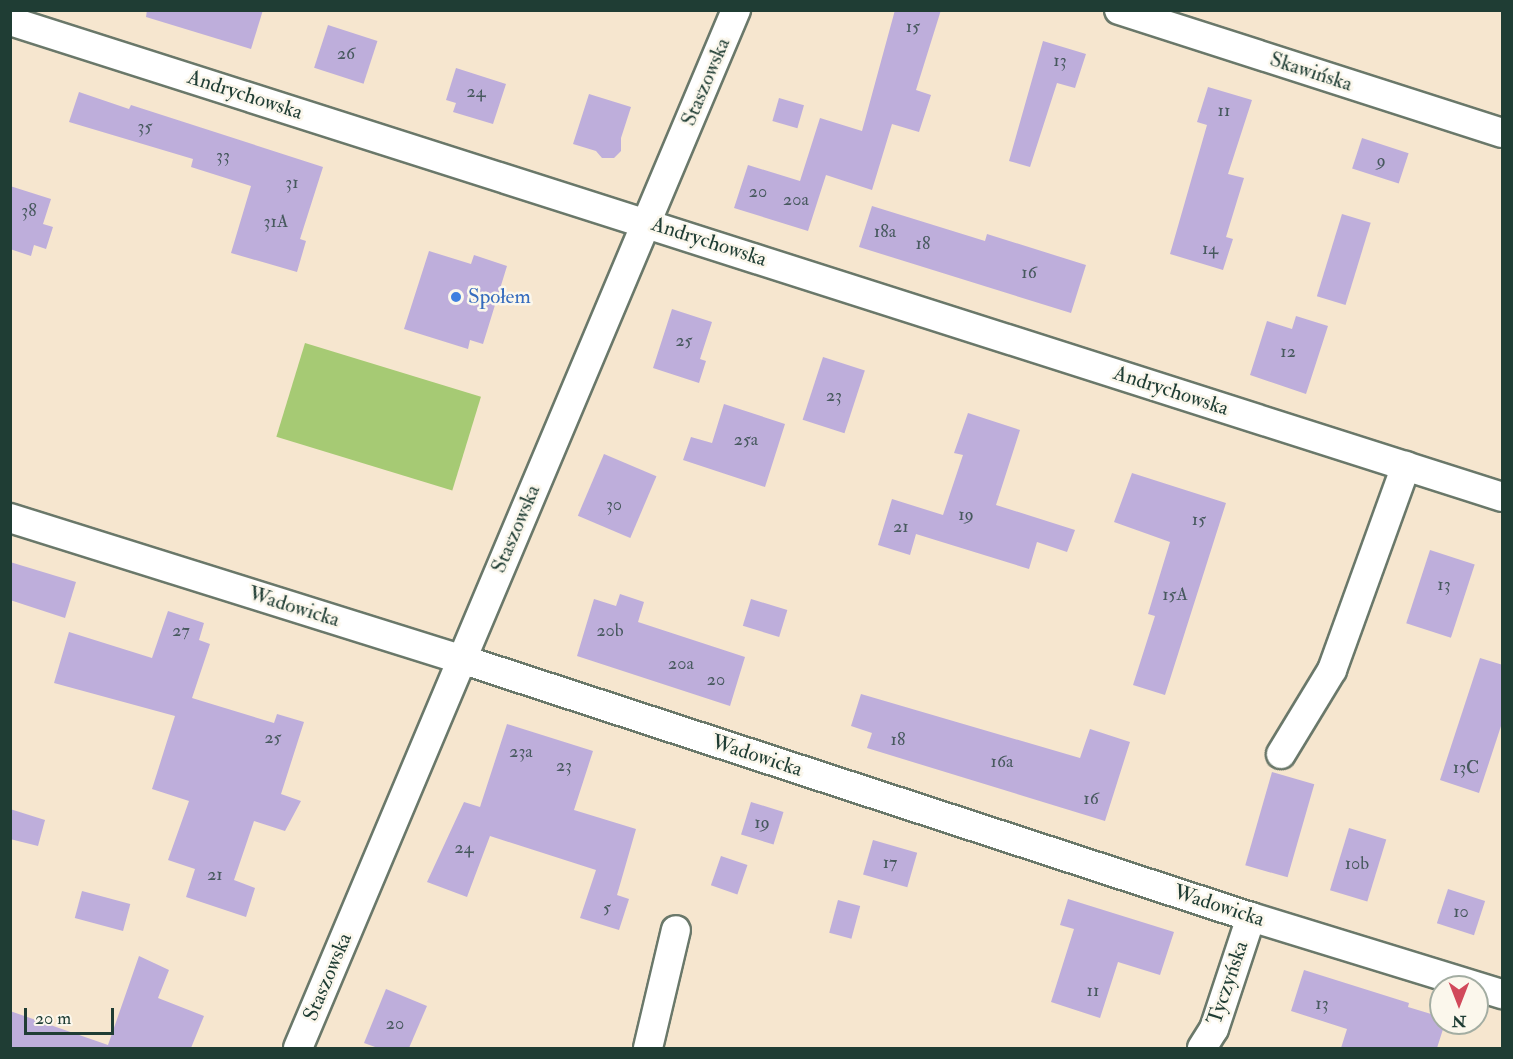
<!DOCTYPE html>
<meta charset="utf-8">
<style>
body{margin:0}
#map{position:relative;width:1513px;height:1059px;overflow:hidden;background:#f6e6cf;font-family:"IM FELL Double Pica",serif}
div>[style]{position:absolute}
.green>*{inset:0;background:#a6ca74;transform-origin:0 0}
.building>*{inset:0;background:#beaedb;transform-origin:0 0}
.roads{filter:drop-shadow(2px 0 #6a786a) drop-shadow(-2px 0 #6a786a) drop-shadow(0 2px #6a786a) drop-shadow(0 -2px #6a786a)}
.minor>*{height:28px;margin:-14px;padding:0 14px;transform-origin:14px;border-radius:14px;background:#fff}
.dots>*{width:16px;height:16px;translate:-50% -50%;box-sizing:border-box;border:3px solid #fbf7ec;border-radius:50%}
span{translate:-50% -50%;white-space:nowrap;text-align:center;line-height:1.15;-webkit-text-stroke:5px #fbf7ec;paint-order:stroke}
.number-label{font-size:18px;color:#47595e}
.number-label span{-webkit-text-stroke-width:0}
.street-label{font-size:21px;color:#1f3d34}
.shop-label{font-size:21px;color:#366cbe}
.left{translate:0 -50%;text-align:left}
.frame{position:absolute;inset:0;border:12px solid #1f3d34;pointer-events:none}
.north{position:absolute;left:1429px;top:975px;width:60px;height:60px;box-sizing:border-box;background:#fbf7ec;border:2px solid #a3ada2;border-radius:50%;rotate:180deg;font-size:16px;font-weight:700;line-height:24px;text-align:center;color:#1f3d34}
.north::after{content:'';display:block;margin:auto;width:21px;height:27px;background:#d1495b;clip-path:polygon(50% 0,100% 100%,50% 72%,0 100%)}
.scale{position:absolute;left:24px;top:1008px;width:90px;height:27px;box-sizing:border-box;border:3px solid #1f3d34;border-top:0;padding-left:8px;font-size:18px;line-height:21px;white-space:nowrap;color:#1f3d34;-webkit-text-stroke:4px #fbf7ec;paint-order:stroke}
</style>
<div id="map">
<div class="green">
<i style="left:305px;top:343px;width:184px;height:98px;rotate:17deg"></i>
</div>
<div class="building">
<i style="clip-path:polygon(147px 10px,263px 10px,251px 49px,146px 17px)"></i>
<i style="clip-path:polygon(895px 10px,941px 10px,916px 90px,931px 95px,919px 132px,892px 124px,872px 190px,826px 175px,808px 231px,734px 208px,748px 165px,800px 181px,820px 118px,862px 131px)"></i>
<i style="left:328px;top:25px;width:52px;height:45px;rotate:18deg"></i>
<i style="clip-path:polygon(1043px 41px,1086px 54px,1075px 88px,1057px 83px,1030px 167px,1009px 161px)"></i>
<i style="clip-path:polygon(456px 68px,506px 84px,493px 124px,453px 112px,456px 103px,446px 100px)"></i>
<i style="clip-path:polygon(1208px 87px,1252px 100px,1228px 174px,1244px 178px,1226px 237px,1233px 239px,1223px 270px,1170px 254px,1207px 125px,1197px 122px)"></i>
<i style="clip-path:polygon(79px 92px,129px 109px,131px 105px,323px 167px,300px 239px,306px 241px,297px 272px,231px 253px,251px 186px,191px 167px,193px 159px,69px 122px)"></i>
<i style="clip-path:polygon(589px 94px,631px 107px,621px 138px,621px 151px,614px 158px,602px 158px,596px 151px,573px 144px)"></i>
<i style="left:779px;top:98px;width:26px;height:24px;rotate:16deg"></i>
<i style="left:1362px;top:138px;width:49px;height:32px;rotate:18deg"></i>
<i style="clip-path:polygon(10px 186px,51px 199px,43px 224px,53px 227px,46px 249px,34px 245px,31px 256px,10px 249px)"></i>
<i style="clip-path:polygon(872px 206px,985px 241px,987px 234px,1086px 265px,1071px 313px,859px 247px)"></i>
<i style="left:1342px;top:214px;width:30px;height:86px;rotate:17deg"></i>
<i style="clip-path:polygon(429px 251px,471px 264px,474px 255px,507px 266px,483px 344px,470px 340px,468px 349px,404px 329px)"></i>
<i style="clip-path:polygon(672px 309px,712px 322px,700px 359px,706px 361px,699px 383px,653px 368px)"></i>
<i style="clip-path:polygon(1296px 316px,1328px 326px,1306px 394px,1250px 375px,1267px 321px,1292px 329px)"></i>
<i style="left:823px;top:357px;width:44px;height:66px;rotate:18deg"></i>
<i style="clip-path:polygon(724px 404px,785px 424px,765px 487px,683px 460px,691px 437px,712px 443px)"></i>
<i style="clip-path:polygon(968px 413px,1020px 430px,996px 505px,1075px 530px,1067px 552px,1037px 542px,1029px 569px,916px 534px,910px 555px,878px 545px,892px 499px,943px 515px,963px 455px,954px 453px)"></i>
<i style="left:604px;top:454px;width:57px;height:67px;rotate:23deg"></i>
<i style="clip-path:polygon(1132px 473px,1226px 503px,1165px 695px,1133px 685px,1155px 616px,1148px 614px,1170px 542px,1114px 522px)"></i>
<i style="left:1430px;top:550px;width:47px;height:77px;rotate:18deg"></i>
<i style="clip-path:polygon(10px 562px,76px 582px,65px 618px,10px 600px)"></i>
<i style="clip-path:polygon(620px 594px,644px 602px,638px 622px,745px 657px,730px 706px,577px 656px,594px 599px,616px 606px)"></i>
<i style="left:751px;top:599px;width:38px;height:28px;rotate:17deg"></i>
<i style="clip-path:polygon(168px 611px,204px 623px,199px 640px,210px 644px,192px 698px,274px 723px,277px 714px,304px 722px,281px 794px,301px 801px,285px 831px,254px 821px,234px 880px,255px 888px,246px 917px,186px 897px,195px 869px,168px 860px,189px 801px,152px 789px,175px 716px,54px 683px,69px 632px,152px 658px)"></i>
<i style="clip-path:polygon(1480px 658px,1503px 665px,1503px 720px,1479px 793px,1440px 780px)"></i>
<i style="clip-path:polygon(861px 694px,1080px 758px,1090px 729px,1130px 742px,1105px 821px,867px 748px,872px 733px,851px 726px)"></i>
<i style="clip-path:polygon(507px 724px,593px 751px,574px 810px,636px 829px,617px 895px,629px 899px,619px 930px,580px 918px,596px 870px,490px 836px,467px 897px,427px 882px,464px 802px,480px 807px)"></i>
<i style="left:1272px;top:772px;width:44px;height:97px;rotate:16deg"></i>
<i style="left:751px;top:802px;width:34px;height:34px;rotate:17deg"></i>
<i style="clip-path:polygon(10px 809px,45px 820px,38px 846px,10px 839px)"></i>
<i style="left:1349px;top:828px;width:39px;height:65px;rotate:17deg"></i>
<i style="left:873px;top:840px;width:46px;height:36px;rotate:16deg"></i>
<i style="left:721px;top:856px;width:28px;height:31px;rotate:19deg"></i>
<i style="left:1448px;top:889px;width:39px;height:36px;rotate:18deg"></i>
<i style="left:82px;top:891px;width:50px;height:28px;rotate:15deg"></i>
<i style="clip-path:polygon(1068px 899px,1174px 932px,1160px 975px,1118px 962px,1100px 1018px,1051px 1002px,1074px 929px,1060px 925px)"></i>
<i style="left:838px;top:900px;width:23px;height:34px;rotate:15deg"></i>
<i style="clip-path:polygon(139px 956px,169px 970px,158px 998px,204px 1016px,191px 1048px,10px 1048px,10px 1011px,108px 1045px)"></i>
<i style="clip-path:polygon(1304px 970px,1409px 1003px,1408px 1007px,1441px 1017px,1441px 1023px,1445px 1023px,1437px 1048px,1341px 1048px,1347px 1029px,1291px 1011px)"></i>
<i style="clip-path:polygon(386px 989px,427px 1006px,409px 1048px,378px 1048px,364px 1043px)"></i>
</div>
<div class="roads">
<div class="minor">
<i style="left:1119px;top:10px;width:402px;rotate:17.8deg"></i>
<i style="left:10px;top:21px;width:1566px;rotate:17.69deg"></i>
<i style="left:10px;top:518px;width:473px;rotate:17.4deg"></i>
<i style="left:461px;top:659px;width:831px;rotate:18.09deg"></i>
<i style="left:1251px;top:917px;width:263px;rotate:17.1deg"></i>
<i style="left:1281px;top:754px;width:98px;rotate:-58.7deg"></i>
<i style="left:1332px;top:670px;width:217px;rotate:-70.1deg"></i>
<i style="left:298px;top:1048px;width:1127px;rotate:-67.12deg"></i>
<i style="left:648px;top:1048px;width:121px;rotate:-76.7deg"></i>
<i style="left:1202px;top:1048px;width:22px;rotate:-58deg"></i>
<i style="left:1214px;top:1029px;width:118px;rotate:-71.7deg"></i>
</div>
</div>
<div class="dots">
<i style="left:456px;top:297px;background:#3f7fe0"></i>
</div>
<div class="number-label">
<span style="left:913px;top:27px">15</span>
<span style="left:346px;top:54px">26</span>
<span style="left:1060px;top:61px">13</span>
<span style="left:476px;top:92px">24</span>
<span style="left:1224px;top:111px">11</span>
<span style="left:145px;top:127px">35</span>
<span style="left:223px;top:156px">33</span>
<span style="left:1381px;top:161px">9</span>
<span style="left:292px;top:183px">31</span>
<span style="left:758px;top:192px">20</span>
<span style="left:796px;top:200px">20a</span>
<span style="left:29px;top:211px">38</span>
<span style="left:276px;top:222px">31A</span>
<span style="left:885px;top:232px">18a</span>
<span style="left:923px;top:244px">18</span>
<span style="left:1210px;top:249px">14</span>
<span style="left:1029px;top:273px">16</span>
<span style="left:684px;top:341px">25</span>
<span style="left:1288px;top:352px">12</span>
<span style="left:834px;top:396px">23</span>
<span style="left:746px;top:440px">25a</span>
<span style="left:614px;top:505px">30</span>
<span style="left:966px;top:515px">19</span>
<span style="left:1199px;top:520px">15</span>
<span style="left:901px;top:527px">21</span>
<span style="left:1444px;top:585px">13</span>
<span style="left:1175px;top:595px">15A</span>
<span style="left:181px;top:631px">27</span>
<span style="left:610px;top:631px">20b</span>
<span style="left:681px;top:664px">20a</span>
<span style="left:716px;top:680px">20</span>
<span style="left:273px;top:738px">25</span>
<span style="left:898px;top:740px">18</span>
<span style="left:521px;top:752px">23a</span>
<span style="left:1002px;top:762px">16a</span>
<span style="left:564px;top:766px">23</span>
<span style="left:1466px;top:768px">13C</span>
<span style="left:1091px;top:799px">16</span>
<span style="left:762px;top:823px">19</span>
<span style="left:464px;top:848px">24</span>
<span style="left:890px;top:863px">17</span>
<span style="left:1357px;top:864px">10b</span>
<span style="left:215px;top:875px">21</span>
<span style="left:607px;top:908px">5</span>
<span style="left:1461px;top:912px">10</span>
<span style="left:1093px;top:991px">11</span>
<span style="left:1322px;top:1004px">13</span>
<span style="left:395px;top:1024px">20</span>
</div>
<div class="street-label">
<span style="left:1311px;top:72px;rotate:18deg">Skawińska</span>
<span style="left:706px;top:82px;rotate:-67deg">Staszowska</span>
<span style="left:245px;top:95px;rotate:18deg">Andrychowska</span>
<span style="left:709px;top:242px;rotate:18deg">Andrychowska</span>
<span style="left:1171px;top:391px;rotate:18deg">Andrychowska</span>
<span style="left:516px;top:529px;rotate:-67deg">Staszowska</span>
<span style="left:294px;top:607px;rotate:17deg">Wadowicka</span>
<span style="left:757px;top:756px;rotate:18deg">Wadowicka</span>
<span style="left:1219px;top:906px;rotate:18deg">Wadowicka</span>
<span style="left:328px;top:977px;rotate:-67deg">Staszowska</span>
<span style="left:1228px;top:983px;rotate:-71deg">Tyczyńska</span>
</div>
<div class="shop-label">
<span class="left" style="left:468px;top:297px">Społem</span>
</div>
<div class="frame"></div>
<div class="north">N</div>
<div class="scale">20 m</div>
</div>
